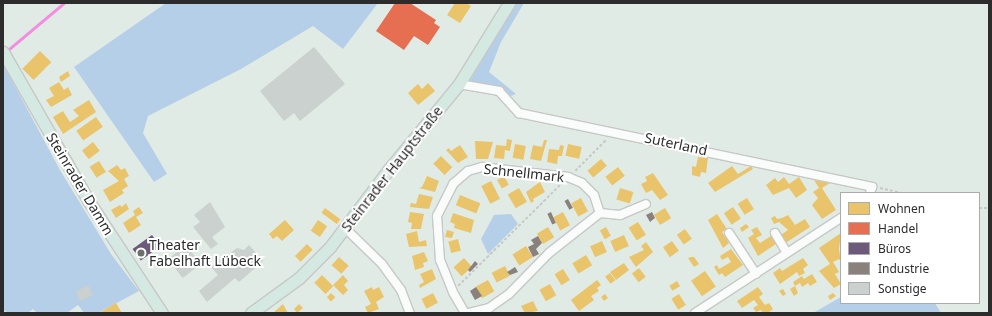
<!DOCTYPE html>
<meta charset="utf-8">
<style>
body{margin:0}
#map{position:relative;width:992px;height:316px;overflow:hidden;background:#e1ebe6;font-family:"Noto Sans",sans-serif}
div>[style]{position:absolute}
.green>*{inset:0;background:#b6cfe9}
.homes>*{inset:0;background:#e9c46a;transform-origin:0 0}
.shops>*{inset:0;background:#e76f51}
.offices>*{inset:0;background:#6d597a;transform-origin:0 0}
.industry>*{inset:0;background:#8a817c;transform-origin:0 0}
.stream>*{height:2.5px;margin:-1.25px;padding:0 1.25px;transform-origin:1.25px;border-radius:1.25px;background:#f48ce1}
.building>*{inset:0;background:#cad1ce;transform-origin:0 0}
.path>*{height:1.5px;margin-top:-0.75px;transform-origin:0;background:repeating-linear-gradient(90deg,#c7c8c7 0 3px,transparent 0 5px)}
.roads{filter:drop-shadow(1px 0 #c7c8c6) drop-shadow(-1px 0 #c7c8c6) drop-shadow(0 1px #c7c8c6) drop-shadow(0 -1px #c7c8c6)}
.minor>*{height:8px;margin:-4px;padding:0 4px;transform-origin:4px;border-radius:4px;background:#fafcfb}
.major>*{height:11px;margin:-5.5px;padding:0 5.5px;transform-origin:5.5px;border-radius:5.5px;background:#d3e9e2}
.dots>*{width:11px;height:11px;translate:-50% -50%;box-sizing:border-box;border:2px solid #fff;border-radius:50%}
span{translate:-50% -50%;white-space:nowrap;text-align:center;line-height:1.15;-webkit-text-stroke:4px #fff;paint-order:stroke}
.street-label{font-size:14px;color:#2c2c2c}
.poi-label{font-size:14px;color:#2c2c2c}
.left{translate:0 -50%;text-align:left}
.frame{position:absolute;inset:0;border:4px solid #2c2c2c;pointer-events:none}
.legend{position:absolute;left:840px;top:192px;width:140px;height:112px;box-sizing:border-box;background:#fff;border:1px solid #ababab;margin:0;padding:5px 7px;list-style:none;font-size:12px;color:#2c2c2c}
.legend li{display:flex;align-items:center;gap:8px;height:20px}
.legend b{width:20px;border:1px solid #ababab}
</style>
<div id="map">
<div class="green">
<i style="clip-path:polygon(166px 3px,378px 3px,343px 49px,313px 26px,241px 69px,148px 116px,143px 133px,167px 174px,154px 182px,74px 67px)"></i>
<i style="clip-path:polygon(514px 3px,524px 3px,501px 42px,489px 72px,516px 94px,511px 96px,493px 86px,474px 84px,470px 81px)"></i>
<i style="clip-path:polygon(3px 64px,60px 170px,111px 254px,139px 291px,98px 313px,84px 313px,78px 305px,67px 313px,37px 313px,33px 309px,28px 313px,8px 313px,3px 310px)"></i>
<i style="clip-path:polygon(511px 214px,518px 224px,488px 254px,481px 239px,494px 215px)"></i>
<i style="clip-path:polygon(841px 297px,841px 303px,935px 303px,941px 313px,813px 313px)"></i>
</div>
<div class="homes">
<i style="clip-path:polygon(455px 3px,466px 3px,471px 6px,460px 23px,447px 15px)"></i>
<i style="left:40px;top:51px;width:16px;height:25px;rotate:45deg"></i>
<i style="clip-path:polygon(68px 71px,70px 76px,61px 82px,59px 77px)"></i>
<i style="clip-path:polygon(59px 82px,64px 90px,68px 87px,72px 95px,51px 107px,46px 100px,54px 96px,49px 88px)"></i>
<i style="clip-path:polygon(428px 83px,435px 91px,418px 105px,408px 93px,418px 84px,422px 89px)"></i>
<i style="clip-path:polygon(89px 100px,96px 112px,63px 134px,53px 117px,63px 111px,70px 122px,79px 116px,73px 110px)"></i>
<i style="left:96px;top:117px;width:12px;height:24px;rotate:55deg"></i>
<i style="clip-path:polygon(507px 139px,512px 140px,510px 151px,505px 150px,504px 159px,494px 158px,496px 145px,506px 146px)"></i>
<i style="clip-path:polygon(544px 140px,547px 140px,541px 161px,530px 159px,533px 145px,542px 147px)"></i>
<i style="clip-path:polygon(475px 141px,493px 142px,488px 159px,476px 159px)"></i>
<i style="left:93px;top:142px;width:11px;height:14px;rotate:52deg"></i>
<i style="left:515px;top:144px;width:11px;height:14px;rotate:10deg"></i>
<i style="left:568px;top:144px;width:14px;height:12px;rotate:12deg"></i>
<i style="clip-path:polygon(460px 145px,468px 157px,458px 163px,446px 150px,449px 148px,451px 151px)"></i>
<i style="clip-path:polygon(560px 145px,564px 146px,562px 156px,558px 156px,557px 164px,547px 162px,549px 149px,559px 150px)"></i>
<i style="left:441px;top:156px;width:16px;height:11px;rotate:45deg"></i>
<i style="clip-path:polygon(698px 157px,708px 158px,706px 173px,701px 172px,700px 177px,692px 175px,692px 166px,696px 167px)"></i>
<i style="left:601px;top:159px;width:9px;height:18px;rotate:49deg"></i>
<i style="left:99px;top:161px;width:13px;height:11px;rotate:58deg"></i>
<i style="clip-path:polygon(117px 165px,121px 170px,125px 168px,129px 176px,124px 179px,128px 186px,122px 190px,124px 193px,110px 202px,103px 190px,119px 181px,108px 171px)"></i>
<i style="clip-path:polygon(732px 166px,738px 174px,751px 166px,753px 169px,715px 192px,708px 183px)"></i>
<i style="left:618px;top:167px;width:11px;height:16px;rotate:52deg"></i>
<i style="clip-path:polygon(653px 173px,668px 195px,660px 200px,652px 190px,646px 193px,641px 184px,647px 181px,645px 177px)"></i>
<i style="clip-path:polygon(427px 176px,439px 181px,435px 192px,419px 188px,422px 187px)"></i>
<i style="left:504px;top:176px;width:10px;height:8px;rotate:61deg"></i>
<i style="clip-path:polygon(784px 177px,789px 184px,799px 177px,807px 190px,796px 198px,789px 188px,773px 195px,766px 185px,775px 178px,778px 182px)"></i>
<i style="clip-path:polygon(814px 180px,830px 183px,822px 188px,836px 210px,822px 219px,812px 205px,818px 198px,813px 192px,819px 188px)"></i>
<i style="left:491px;top:181px;width:20px;height:11px;rotate:63deg"></i>
<i style="clip-path:polygon(540px 182px,545px 192px,533px 199px,534px 201px,531px 203px,526px 192px)"></i>
<i style="left:519px;top:188px;width:16px;height:13px;rotate:60deg"></i>
<i style="left:620px;top:188px;width:14px;height:12px;rotate:17deg"></i>
<i style="clip-path:polygon(419px 194px,433px 197px,429px 209px,410px 207px,411px 203px,416px 204px)"></i>
<i style="left:460px;top:195px;width:22px;height:11px;rotate:22deg"></i>
<i style="left:581px;top:198px;width:15px;height:11px;rotate:62deg"></i>
<i style="left:747px;top:198px;width:13px;height:11px;rotate:58deg"></i>
<i style="clip-path:polygon(126px 203px,129px 209px,116px 218px,111px 210px,120px 205px,122px 207px)"></i>
<i style="clip-path:polygon(139px 207px,143px 213px,136px 217px,141px 225px,129px 233px,123px 223px,135px 215px,133px 211px)"></i>
<i style="left:733px;top:207px;width:14px;height:11px;rotate:56deg"></i>
<i style="left:325px;top:208px;width:19px;height:6px;rotate:36deg"></i>
<i style="left:665px;top:208px;width:12px;height:13px;rotate:59deg"></i>
<i style="clip-path:polygon(410px 212px,424px 214px,421px 229px,411px 229px,412px 223px,408px 222px)"></i>
<i style="left:563px;top:212px;width:15px;height:11px;rotate:62deg"></i>
<i style="clip-path:polygon(453px 213px,474px 220px,471px 233px,454px 228px,455px 224px,450px 222px)"></i>
<i style="clip-path:polygon(717px 214px,727px 229px,722px 232px,729px 243px,723px 248px,708px 220px)"></i>
<i style="clip-path:polygon(788px 215px,795px 225px,805px 219px,810px 227px,784px 244px,779px 236px,788px 230px,779px 222px,774px 224px,771px 218px,775px 216px,777px 219px,782px 218px)"></i>
<i style="clip-path:polygon(285px 220px,294px 230px,282px 241px,277px 236px,273px 239px,269px 234px)"></i>
<i style="left:318px;top:220px;width:11px;height:13px;rotate:34deg"></i>
<i style="left:638px;top:222px;width:15px;height:11px;rotate:58deg"></i>
<i style="clip-path:polygon(746px 224px,749px 227px,742px 232px,740px 228px)"></i>
<i style="left:548px;top:227px;width:12px;height:13px;rotate:59deg"></i>
<i style="left:606px;top:227px;width:10px;height:7px;rotate:61deg"></i>
<i style="clip-path:polygon(757px 227px,762px 235px,756px 238px,760px 243px,771px 236px,776px 244px,758px 256px,748px 238px,754px 234px,751px 230px)"></i>
<i style="left:685px;top:229px;width:12px;height:10px;rotate:55deg"></i>
<i style="clip-path:polygon(447px 230px,454px 232px,452px 238px,445px 237px)"></i>
<i style="clip-path:polygon(417px 231px,419px 242px,426px 240px,427px 246px,409px 247px,406px 234px)"></i>
<i style="clip-path:polygon(841px 233px,839px 249px,841px 262px,839px 259px,833px 262px,839px 272px,835px 274px,841px 284px,834px 288px,819px 271px,830px 264px,819px 248px)"></i>
<i style="left:624px;top:235px;width:12px;height:15px;rotate:66deg"></i>
<i style="left:458px;top:239px;width:12px;height:10px;rotate:76deg"></i>
<i style="left:602px;top:241px;width:12px;height:13px;rotate:66deg"></i>
<i style="left:672px;top:241px;width:12px;height:11px;rotate:55deg"></i>
<i style="clip-path:polygon(646px 242px,653px 252px,636px 267px,629px 257px,644px 250px,641px 246px)"></i>
<i style="left:307px;top:244px;width:8px;height:17px;rotate:45deg"></i>
<i style="left:526px;top:246px;width:13px;height:16px;rotate:58deg"></i>
<i style="clip-path:polygon(731px 249px,743px 265px,725px 277px,722px 273px,719px 275px,714px 267px,717px 265px,719px 269px,731px 262px,728px 257px,722px 260px,720px 256px)"></i>
<i style="clip-path:polygon(424px 252px,428px 261px,423px 263px,424px 267px,415px 270px,412px 256px)"></i>
<i style="left:586px;top:255px;width:12px;height:16px;rotate:59deg"></i>
<i style="left:339px;top:257px;width:13px;height:11px;rotate:42deg"></i>
<i style="clip-path:polygon(691px 257px,694px 257px,699px 264px,694px 267px,688px 258px)"></i>
<i style="left:464px;top:258px;width:12px;height:14px;rotate:48deg"></i>
<i style="clip-path:polygon(803px 258px,808px 265px,803px 269px,805px 273px,799px 276px,797px 272px,780px 284px,773px 273px,780px 268px,782px 271px)"></i>
<i style="clip-path:polygon(624px 263px,629px 270px,616px 280px,610px 272px)"></i>
<i style="left:505px;top:266px;width:11px;height:15px;rotate:63deg"></i>
<i style="left:639px;top:268px;width:11px;height:9px;rotate:52deg"></i>
<i style="clip-path:polygon(432px 269px,436px 279px,420px 288px,419px 285px,424px 282px,420px 274px)"></i>
<i style="left:563px;top:269px;width:13px;height:10px;rotate:58deg"></i>
<i style="left:705px;top:271px;width:19px;height:17px;rotate:55deg"></i>
<i style="left:610px;top:273px;width:9px;height:6px;rotate:54deg"></i>
<i style="clip-path:polygon(812px 274px,817px 282px,810px 286px,808px 283px,802px 287px,800px 283px,795px 286px,793px 282px,802px 276px,804px 279px)"></i>
<i style="left:322px;top:275px;width:16px;height:11px;rotate:45deg"></i>
<i style="clip-path:polygon(343px 275px,348px 281px,344px 285px,348px 290px,343px 295px,333px 285px)"></i>
<i style="left:488px;top:280px;width:13px;height:14px;rotate:61deg"></i>
<i style="clip-path:polygon(597px 280px,601px 285px,597px 288px,599px 291px,591px 296px,594px 300px,579px 311px,571px 300px)"></i>
<i style="left:677px;top:281px;width:6px;height:9px;rotate:59deg"></i>
<i style="left:550px;top:284px;width:13px;height:12px;rotate:61deg"></i>
<i style="clip-path:polygon(795px 286px,798px 293px,794px 296px,790px 289px)"></i>
<i style="clip-path:polygon(372px 287px,373px 290px,379px 287px,384px 297px,376px 302px,379px 309px,368px 313px,365px 307px,371px 304px,364px 291px)"></i>
<i style="clip-path:polygon(758px 287px,763px 294px,759px 297px,765px 305px,769px 303px,773px 309px,768px 313px,763px 313px,761px 310px,756px 312px,753px 308px,758px 305px,754px 300px,742px 308px,737px 301px)"></i>
<i style="clip-path:polygon(783px 289px,786px 294px,783px 296px,779px 291px)"></i>
<i style="left:331px;top:293px;width:6px;height:6px;rotate:45deg"></i>
<i style="left:433px;top:293px;width:11px;height:13px;rotate:63deg"></i>
<i style="clip-path:polygon(833px 293px,836px 296px,830px 300px,828px 296px)"></i>
<i style="left:605px;top:294px;width:5px;height:5px;rotate:53deg"></i>
<i style="left:679px;top:294px;width:13px;height:9px;rotate:58deg"></i>
<i style="clip-path:polygon(533px 301px,538px 311px,525px 313px,521px 306px)"></i>
<i style="clip-path:polygon(116px 303px,122px 313px,99px 313px)"></i>
<i style="clip-path:polygon(283px 304px,288px 313px,273px 313px)"></i>
<i style="clip-path:polygon(299px 304px,303px 308px,297px 313px,294px 309px)"></i>
</div>
<div class="shops">
<i style="clip-path:polygon(395px 3px,410px 3px,436px 20px,434px 23px,440px 27px,428px 45px,414px 36px,404px 50px,376px 31px)"></i>
</div>
<div class="offices">
<i style="left:152px;top:235px;width:14px;height:24px;rotate:54deg"></i>
</div>
<div class="industry">
<i style="left:568px;top:199px;width:10px;height:4px;rotate:61deg"></i>
<i style="left:551px;top:212px;width:12px;height:4px;rotate:66deg"></i>
<i style="clip-path:polygon(652px 212px,655px 218px,650px 222px,646px 215px)"></i>
<i style="clip-path:polygon(538px 236px,542px 243px,536px 249px,539px 254px,533px 257px,528px 247px,534px 244px,531px 240px)"></i>
<i style="clip-path:polygon(475px 261px,478px 264px,470px 272px,468px 270px)"></i>
<i style="clip-path:polygon(515px 267px,518px 272px,510px 275px,507px 272px)"></i>
<i style="clip-path:polygon(476px 287px,482px 296px,475px 300px,470px 291px)"></i>
</div>
<div class="stream">
<i style="left:8px;top:50px;width:73px;rotate:-40deg"></i>
</div>
<div class="building">
<i style="clip-path:polygon(314px 47px,345px 84px,300px 121px,294px 113px,284px 121px,260px 91px)"></i>
<i style="clip-path:polygon(210px 202px,225px 227px,212px 237px,218px 244px,211px 249px,193px 227px,200px 222px,194px 215px)"></i>
<i style="left:186px;top:245px;width:24px;height:23px;rotate:52deg"></i>
<i style="clip-path:polygon(249px 245px,263px 261px,239px 282px,235px 278px,207px 302px,199px 291px,218px 275px,211px 267px,237px 248px,244px 250px)"></i>
<i style="clip-path:polygon(88px 285px,93px 295px,80px 301px,76px 292px)"></i>
</div>
<div class="path">
<i style="left:575px;top:171px;width:44px;rotate:-45deg"></i>
<i style="left:880px;top:188px;width:22px;rotate:13deg"></i>
<i style="left:979px;top:208px;width:10px"></i>
<i style="left:458px;top:286px;width:144px;rotate:-44.7deg"></i>
</div>
<div class="roads">
<div class="minor">
<i style="left:459px;top:84px;width:41px;rotate:9.9deg"></i>
<i style="left:499px;top:91px;width:30px;rotate:48deg"></i>
<i style="left:519px;top:113px;width:361px;rotate:11.8deg"></i>
<i style="left:872px;top:187px;width:6px;rotate:108deg"></i>
<i style="left:345px;top:228px;width:52px;rotate:44.2deg"></i>
<i style="left:382px;top:264px;width:32px;rotate:54deg"></i>
<i style="left:401px;top:290px;width:25px;rotate:69deg"></i>
<i style="left:729px;top:233px;width:49px;rotate:56.6deg"></i>
<i style="left:775px;top:233px;width:23px;rotate:59deg"></i>
<i style="left:465px;top:313px;width:24px;rotate:-120deg"></i>
<i style="left:453px;top:292px;width:35px;rotate:-112deg"></i>
<i style="left:440px;top:260px;width:44px;rotate:-93.9deg"></i>
<i style="left:437px;top:216px;width:36px;rotate:-63deg"></i>
<i style="left:453px;top:184px;width:20px;rotate:-41deg"></i>
<i style="left:468px;top:171px;width:15px;rotate:-16deg"></i>
<i style="left:482px;top:167px;width:87px;rotate:6.6deg"></i>
<i style="left:568px;top:177px;width:15px;rotate:23deg"></i>
<i style="left:582px;top:183px;width:17px;rotate:45deg"></i>
<i style="left:594px;top:195px;width:19px;rotate:72deg"></i>
<i style="left:469px;top:313px;width:21px;rotate:-14deg"></i>
<i style="left:489px;top:308px;width:24px;rotate:-35deg"></i>
<i style="left:509px;top:294px;width:57px;rotate:-45.7deg"></i>
<i style="left:549px;top:253px;width:65px;rotate:-38.1deg"></i>
<i style="left:600px;top:213px;width:20px;rotate:6deg"></i>
<i style="left:620px;top:215px;width:28px;rotate:-23deg"></i>
<i style="left:695px;top:313px;width:174px;rotate:-33.1deg"></i>
</div>
<div class="major">
<i style="left:3px;top:52px;width:171px;rotate:60.1deg"></i>
<i style="left:88px;top:200px;width:135px;rotate:56.8deg"></i>
<i style="left:251px;top:313px;width:59px;rotate:-36.1deg"></i>
<i style="left:299px;top:278px;width:44px;rotate:-45deg"></i>
<i style="left:330px;top:247px;width:98px;rotate:-52.9deg"></i>
<i style="left:389px;top:169px;width:110px;rotate:-50.5deg"></i>
<i style="left:459px;top:84px;width:95px;rotate:-58.3deg"></i>
</div>
</div>
<div class="dots">
<i style="left:141px;top:253px;background:#6b6f6d"></i>
</div>
<div class="street-label">
<span style="left:676px;top:144px;rotate:12deg">Suterland</span>
<span style="left:392px;top:169px;rotate:-52deg">Steinrader Hauptstraße</span>
<span style="left:524px;top:173px;rotate:6deg">Schnellmark</span>
<span style="left:80px;top:184px;rotate:59deg">Steinrader Damm</span>
</div>
<div class="poi-label">
<span class="left" style="left:149px;top:253px">Theater<br>Fabelhaft Lübeck</span>
</div>
<div class="frame"></div>
<ul class="legend">
<li><b style="height:11px;background:#e9c46a"></b>Wohnen</li>
<li><b style="height:11px;background:#e76f51"></b>Handel</li>
<li><b style="height:11px;background:#6d597a"></b>Büros</li>
<li><b style="height:11px;background:#8a817c"></b>Industrie</li>
<li><b style="height:11px;background:#cad1ce"></b>Sonstige</li>
</ul>
</div>
